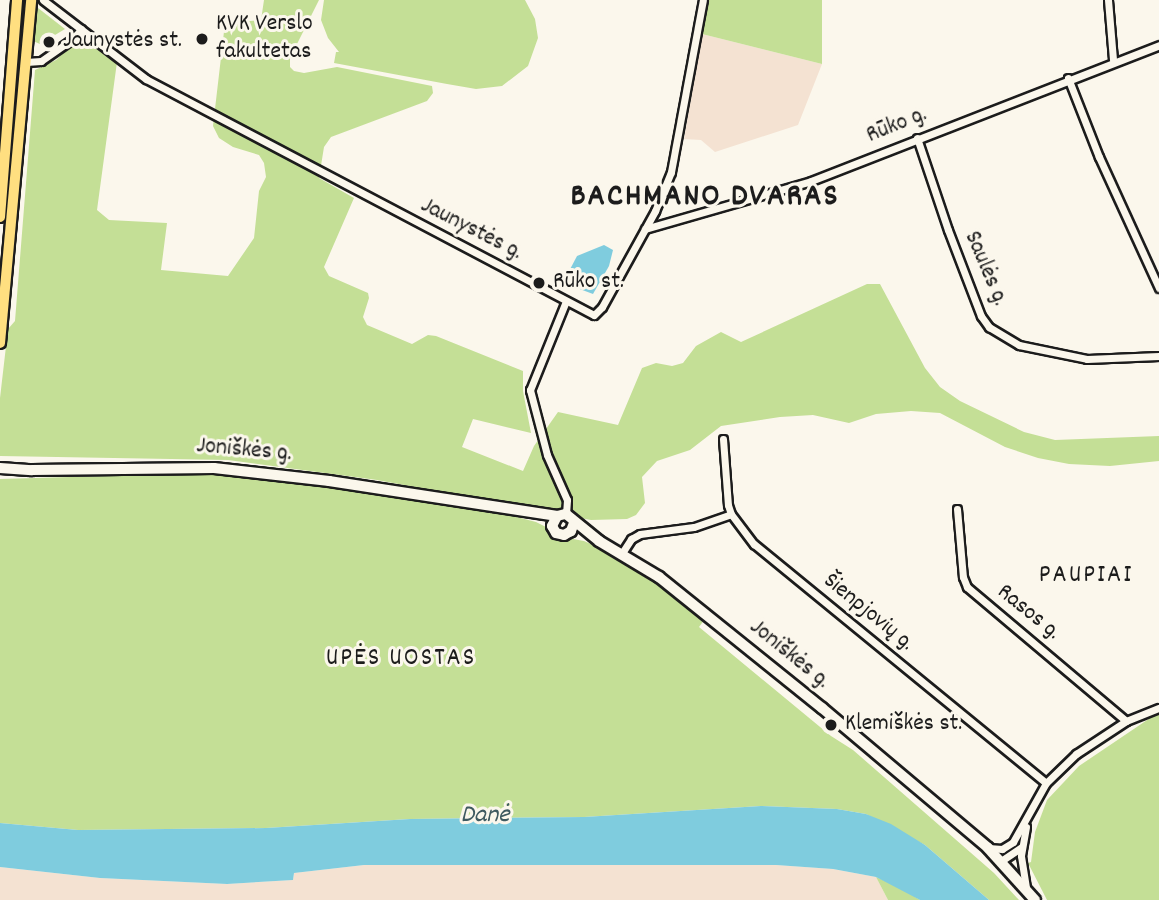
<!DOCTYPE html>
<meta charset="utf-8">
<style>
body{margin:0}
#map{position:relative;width:1159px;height:900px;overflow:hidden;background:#fbf7ec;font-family:Dekko,sans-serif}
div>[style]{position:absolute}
.built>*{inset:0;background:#f4e2d2}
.green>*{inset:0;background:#c4df96}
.water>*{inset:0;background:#7fccde}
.roads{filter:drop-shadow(2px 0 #1c1c1c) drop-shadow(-2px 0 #1c1c1c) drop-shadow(0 2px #1c1c1c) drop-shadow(0 -2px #1c1c1c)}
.street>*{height:7px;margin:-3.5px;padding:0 3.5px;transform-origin:3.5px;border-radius:3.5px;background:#fbf7ec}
.secondary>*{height:10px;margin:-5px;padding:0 5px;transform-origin:5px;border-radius:5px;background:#fbf7ec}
.primary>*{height:10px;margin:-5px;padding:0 5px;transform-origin:5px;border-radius:5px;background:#ffdf80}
.dots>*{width:19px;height:19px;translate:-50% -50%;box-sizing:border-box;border:4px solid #fbf7ec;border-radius:50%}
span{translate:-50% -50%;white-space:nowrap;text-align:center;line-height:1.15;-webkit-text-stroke:6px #fbf7ec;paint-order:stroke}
.poi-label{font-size:24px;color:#1c1c1c}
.left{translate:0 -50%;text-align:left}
.street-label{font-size:24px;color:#1c1c1c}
.neighbourhood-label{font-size:26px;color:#1c1c1c;letter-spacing:2px}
.water-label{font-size:26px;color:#3f5a60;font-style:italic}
.district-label{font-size:32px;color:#1c1c1c;font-weight:700;letter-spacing:2px}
</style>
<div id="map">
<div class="built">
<i style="clip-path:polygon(702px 34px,822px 64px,798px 125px,715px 152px,701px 140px,684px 139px)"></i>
<i style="clip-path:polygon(557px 863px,776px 865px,833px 869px,876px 877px,888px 900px,0 900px,0 867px,100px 878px,227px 884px,293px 880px,294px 873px,364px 865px)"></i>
</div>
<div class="green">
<i style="clip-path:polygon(264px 0,319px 0,290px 58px,290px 67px,294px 71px,304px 73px,337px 67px,432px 86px,433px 93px,427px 101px,331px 137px,324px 147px,319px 178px,354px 198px,324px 267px,329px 276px,368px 293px,369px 298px,363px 317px,367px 325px,412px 344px,428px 335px,436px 336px,523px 371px,523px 391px,531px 433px,473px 419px,462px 447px,523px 471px,534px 446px,558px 412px,618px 425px,642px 368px,656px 363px,672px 366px,683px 363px,696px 346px,721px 332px,741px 342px,867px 284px,880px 284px,925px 368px,940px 387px,960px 401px,1024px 432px,1055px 440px,1159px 436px,1159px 461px,1110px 466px,1069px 464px,1038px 458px,1005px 447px,940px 413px,911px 411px,876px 414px,849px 423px,813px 415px,780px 417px,721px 426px,690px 450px,657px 461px,642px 477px,645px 503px,636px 515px,627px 519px,591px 520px,377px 480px,228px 460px,0 456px,0 398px,8px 329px,15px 321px,35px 70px,56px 60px,81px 36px,117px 62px,97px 210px,109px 220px,167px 223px,161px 270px,228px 276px,254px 238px,259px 191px,266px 177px,264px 163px,259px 155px,233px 147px,219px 138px,213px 126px,225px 23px,261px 20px)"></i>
<i style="clip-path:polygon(324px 0,525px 0,535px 19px,538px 38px,528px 66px,502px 86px,476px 89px,447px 84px,334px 63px,336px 52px,339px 52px,328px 38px,321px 20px)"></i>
<i style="clip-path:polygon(707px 0,822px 0,822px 64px,702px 34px)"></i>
<i style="clip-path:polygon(38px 8px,65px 29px,40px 44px,33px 41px,35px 11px)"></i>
<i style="clip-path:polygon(209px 473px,388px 495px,509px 515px,536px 522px,548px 528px,551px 535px,584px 541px,622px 558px,705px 619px,699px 627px,831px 736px,853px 750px,994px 873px,1019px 900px,989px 900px,925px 845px,866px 814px,837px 809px,761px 806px,584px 817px,410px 819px,266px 828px,78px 830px,0 823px,0 479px)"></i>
<i style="clip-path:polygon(1159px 712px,1159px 900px,1047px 900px,1028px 863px,1031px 862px,1035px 832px,1047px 800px,1079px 766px)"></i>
<i style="clip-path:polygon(876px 877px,901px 888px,920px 900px,888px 900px)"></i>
</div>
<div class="water">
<i style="clip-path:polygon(604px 245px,613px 250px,609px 266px,593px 294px,569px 285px,566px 277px,577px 256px)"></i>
<i style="clip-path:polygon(761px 806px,837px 809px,866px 814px,891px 824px,925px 845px,989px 900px,920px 900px,876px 877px,833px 869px,776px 865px,364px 865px,294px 873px,293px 880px,227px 884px,100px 878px,0 867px,0 823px,78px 830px,266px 828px,410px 819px,584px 817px)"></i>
</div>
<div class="roads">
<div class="street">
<i style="left:43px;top:0;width:130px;rotate:37.5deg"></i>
<i style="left:146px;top:79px;width:506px;rotate:27.78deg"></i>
<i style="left:594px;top:315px;width:11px;rotate:-45deg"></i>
<i style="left:602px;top:307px;width:110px;rotate:-61.1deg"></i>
<i style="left:655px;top:211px;width:42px;rotate:-67.7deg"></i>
<i style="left:671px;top:172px;width:175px;rotate:-79.5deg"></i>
<i style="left:1108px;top:0;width:60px;rotate:85.2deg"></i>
<i style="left:26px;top:62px;width:15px;rotate:-4deg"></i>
<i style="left:41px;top:61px;width:39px;rotate:-35deg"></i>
<i style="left:73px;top:39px;width:13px;rotate:-51deg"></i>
<i style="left:1068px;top:78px;width:85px;rotate:68.6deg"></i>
<i style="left:1099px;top:157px;width:144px;rotate:65.4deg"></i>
<i style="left:917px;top:138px;width:97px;rotate:71.4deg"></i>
<i style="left:948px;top:230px;width:92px;rotate:69deg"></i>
<i style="left:981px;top:316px;width:14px;rotate:54deg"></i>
<i style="left:989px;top:327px;width:35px;rotate:31deg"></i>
<i style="left:1019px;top:345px;width:69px;rotate:11.6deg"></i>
<i style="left:1087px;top:359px;width:72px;rotate:-2.4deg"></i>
<i style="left:645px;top:229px;width:173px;rotate:-16.1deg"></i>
<i style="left:811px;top:181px;width:374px;rotate:-21.3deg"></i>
<i style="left:566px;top:301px;width:96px;rotate:112deg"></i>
<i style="left:530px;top:390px;width:67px;rotate:75.3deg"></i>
<i style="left:547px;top:455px;width:49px;rotate:66deg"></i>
<i style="left:567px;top:500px;width:14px;rotate:94deg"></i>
<i style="left:723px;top:439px;width:66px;rotate:85.7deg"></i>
<i style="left:728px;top:505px;width:9px;rotate:72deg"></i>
<i style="left:731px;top:514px;width:38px;rotate:53deg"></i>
<i style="left:754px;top:544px;width:377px;rotate:39.3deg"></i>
<i style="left:957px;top:509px;width:68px;rotate:85deg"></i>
<i style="left:963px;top:577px;width:11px;rotate:68deg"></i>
<i style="left:967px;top:587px;width:208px;rotate:40.1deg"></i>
<i style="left:622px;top:553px;width:17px;rotate:-57deg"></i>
<i style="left:631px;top:539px;width:10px;rotate:-29deg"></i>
<i style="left:640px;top:534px;width:54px;rotate:-7.4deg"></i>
<i style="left:694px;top:527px;width:39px;rotate:-19deg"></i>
<i style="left:1026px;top:827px;width:29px;rotate:100deg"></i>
<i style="left:1021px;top:856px;width:31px;rotate:81deg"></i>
<i style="left:988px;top:848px;width:14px;rotate:4deg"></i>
<i style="left:1002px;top:849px;width:13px;rotate:-32deg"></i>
<i style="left:1013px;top:842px;width:68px;rotate:-60.8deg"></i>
<i style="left:1046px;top:783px;width:42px;rotate:-44deg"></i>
<i style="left:1076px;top:754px;width:60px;rotate:-33.4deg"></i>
<i style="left:1126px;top:721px;width:35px;rotate:-22deg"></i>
<i style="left:1001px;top:861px;width:25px;rotate:-34deg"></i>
</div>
<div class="secondary">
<i style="left:0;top:468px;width:32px;rotate:4deg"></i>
<i style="left:32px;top:470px;width:182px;rotate:-0.6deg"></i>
<i style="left:214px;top:468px;width:116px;rotate:6.4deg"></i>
<i style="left:329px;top:481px;width:231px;rotate:8.7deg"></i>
<i style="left:574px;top:523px;width:9px;rotate:111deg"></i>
<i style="left:571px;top:531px;width:8px;rotate:150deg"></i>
<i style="left:564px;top:535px;width:8px;rotate:-166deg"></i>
<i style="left:556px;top:533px;width:8px;rotate:-120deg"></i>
<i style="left:552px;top:526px;width:11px;rotate:-63deg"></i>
<i style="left:557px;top:516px;width:9px;rotate:-13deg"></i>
<i style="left:566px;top:514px;width:43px;rotate:39.3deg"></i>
<i style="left:599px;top:541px;width:70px;rotate:31deg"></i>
<i style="left:659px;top:577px;width:209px;rotate:38.8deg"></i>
<i style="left:822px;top:708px;width:217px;rotate:40.1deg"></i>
<i style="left:988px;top:848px;width:70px;rotate:47.9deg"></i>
</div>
<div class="primary">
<i style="left:0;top:217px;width:218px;rotate:-85.5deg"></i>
<i style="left:0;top:343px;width:344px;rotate:-84.8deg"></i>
</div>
</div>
<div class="dots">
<i style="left:202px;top:39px;background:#1c1c1c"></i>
<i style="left:49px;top:42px;background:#1c1c1c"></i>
<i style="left:539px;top:283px;background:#1c1c1c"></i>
<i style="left:831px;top:725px;background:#1c1c1c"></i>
</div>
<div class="poi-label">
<span class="left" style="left:216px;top:39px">KVK Verslo<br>fakultetas</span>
<span class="left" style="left:63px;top:42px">Jaunystės st.</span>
<span class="left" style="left:553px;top:283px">Rūko st.</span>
<span class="left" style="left:845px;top:725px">Klemiškės st.</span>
</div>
<div class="street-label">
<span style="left:897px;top:126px;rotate:-22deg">Rūko g.</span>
<span style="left:471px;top:230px;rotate:27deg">Jaunystės g.</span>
<span style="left:985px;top:269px;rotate:67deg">Saulės g.</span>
<span style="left:244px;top:451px;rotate:5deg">Joniškės g.</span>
<span style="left:868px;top:613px;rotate:39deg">Šienpjovių g.</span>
<span style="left:1028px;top:613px;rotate:39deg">Rasos g.</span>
<span style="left:789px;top:655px;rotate:39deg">Joniškės g.</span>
</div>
<div class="neighbourhood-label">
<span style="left:1086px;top:576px">PAUPIAI</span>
<span style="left:401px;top:659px">UPĖS UOSTAS</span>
</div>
<div class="water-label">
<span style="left:485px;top:816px">Danė</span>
</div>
<div class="district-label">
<span style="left:705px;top:198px">BACHMANO DVARAS</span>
</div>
</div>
